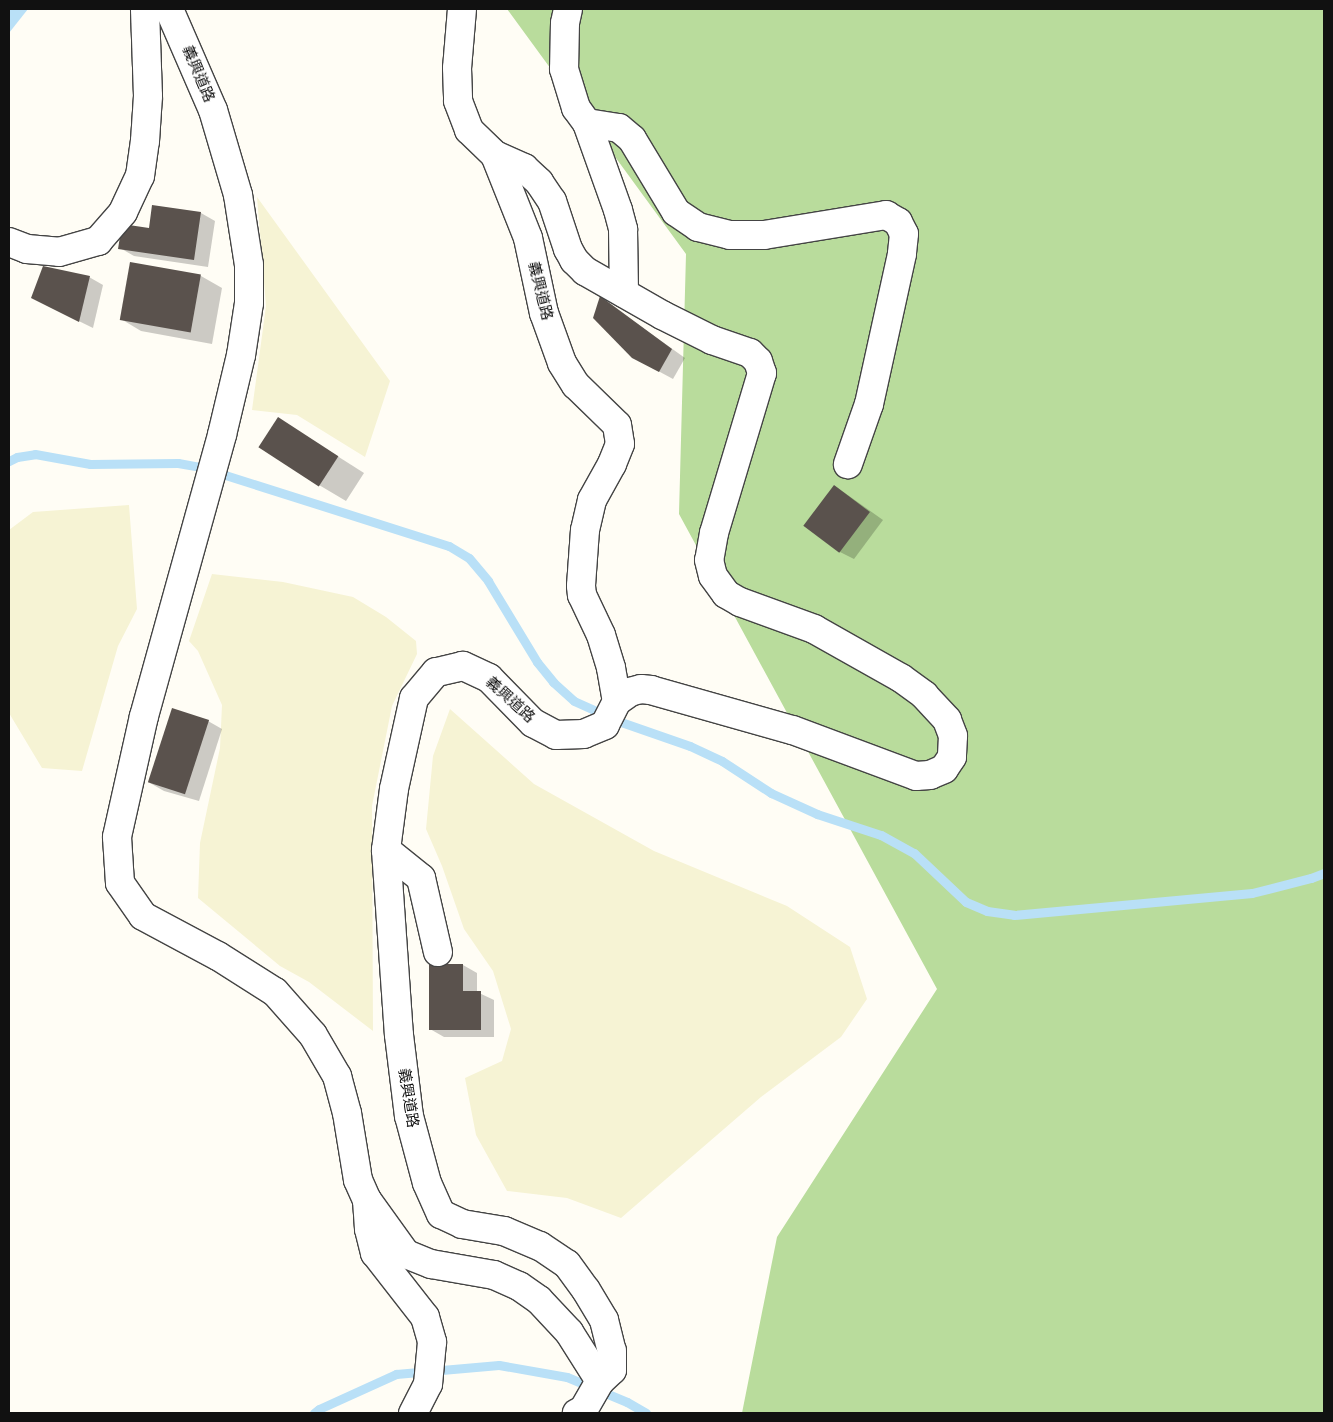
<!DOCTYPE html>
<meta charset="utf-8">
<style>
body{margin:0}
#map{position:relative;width:1333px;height:1422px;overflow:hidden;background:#fffdf5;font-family:"Times New Roman","Noto Sans TC",serif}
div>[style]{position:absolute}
.farmland>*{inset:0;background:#f6f3d4}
.forest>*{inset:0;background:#b9dc9c}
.water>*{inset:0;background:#b9e0f7}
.shadow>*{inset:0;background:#0003}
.stream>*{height:9px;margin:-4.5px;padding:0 4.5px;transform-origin:4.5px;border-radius:4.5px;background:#b9e0f7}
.building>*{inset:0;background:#5a524d;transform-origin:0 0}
.roads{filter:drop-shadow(1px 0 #444) drop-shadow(-1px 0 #444) drop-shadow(0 1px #444) drop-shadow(0 -1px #444)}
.minor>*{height:28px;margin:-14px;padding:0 14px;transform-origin:14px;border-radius:14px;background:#fff}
span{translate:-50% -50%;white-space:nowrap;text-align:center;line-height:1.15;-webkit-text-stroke:5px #fff;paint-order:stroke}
.street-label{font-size:15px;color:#111}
.frame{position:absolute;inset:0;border:10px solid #111;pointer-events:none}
</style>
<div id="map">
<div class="farmland">
<i style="clip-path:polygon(257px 197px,390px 381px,365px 457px,297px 415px,252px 410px,266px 306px)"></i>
<i style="clip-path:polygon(129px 505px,137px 609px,118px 646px,82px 771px,42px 768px,9px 713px,9px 530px,33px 512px)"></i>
<i style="clip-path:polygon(212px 574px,283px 582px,353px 597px,386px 617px,416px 641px,417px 654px,392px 706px,372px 806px,373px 1031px,309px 982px,280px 966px,198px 898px,200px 843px,220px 748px,222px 705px,198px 651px,189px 641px)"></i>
<i style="clip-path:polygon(450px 709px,534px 784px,654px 851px,787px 906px,850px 947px,867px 999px,841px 1037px,761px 1097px,621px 1218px,567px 1198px,507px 1191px,476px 1135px,465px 1078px,502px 1061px,511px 1029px,493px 971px,464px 929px,442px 866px,426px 829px,433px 756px)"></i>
</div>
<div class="forest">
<i style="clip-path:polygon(507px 9px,1324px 9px,1324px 1413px,742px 1413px,777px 1237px,937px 989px,679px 514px,686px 254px)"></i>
</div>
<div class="water">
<i style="clip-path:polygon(9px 9px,28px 9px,9px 33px)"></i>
</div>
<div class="shadow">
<i style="clip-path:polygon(153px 206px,201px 213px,215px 221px,208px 267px,134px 256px,120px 248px,150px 230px)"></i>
<i style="clip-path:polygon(131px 264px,201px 276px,222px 288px,212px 344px,141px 331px,121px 319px)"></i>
<i style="clip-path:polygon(89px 277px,103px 285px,93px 328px,46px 305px)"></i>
<i style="clip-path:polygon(601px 298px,685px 358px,673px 379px,647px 365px)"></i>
<i style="clip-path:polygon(279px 419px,364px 473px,346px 501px,319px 485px)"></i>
<i style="clip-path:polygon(835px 486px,883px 520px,854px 559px,840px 552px)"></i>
<i style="clip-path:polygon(208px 721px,222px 729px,199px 801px,164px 791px,150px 783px)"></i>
<i style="clip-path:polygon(430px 965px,463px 965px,477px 973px,477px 992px,494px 1000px,494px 1037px,444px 1037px,430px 1029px)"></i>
</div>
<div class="stream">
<i style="left:9px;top:461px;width:9px;rotate:-27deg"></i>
<i style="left:17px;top:457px;width:18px;rotate:-9deg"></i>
<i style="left:35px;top:454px;width:56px;rotate:10.3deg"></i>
<i style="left:90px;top:464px;width:88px;rotate:-0.7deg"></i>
<i style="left:178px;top:463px;width:22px;rotate:10deg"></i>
<i style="left:200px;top:467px;width:261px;rotate:17.6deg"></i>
<i style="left:449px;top:546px;width:23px;rotate:31deg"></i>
<i style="left:469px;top:558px;width:30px;rotate:50deg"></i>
<i style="left:488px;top:581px;width:95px;rotate:58.8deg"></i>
<i style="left:537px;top:662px;width:26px;rotate:51deg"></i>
<i style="left:553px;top:682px;width:28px;rotate:42deg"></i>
<i style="left:574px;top:701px;width:51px;rotate:24.1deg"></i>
<i style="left:621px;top:722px;width:73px;rotate:19.2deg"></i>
<i style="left:690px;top:746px;width:35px;rotate:25deg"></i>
<i style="left:722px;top:761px;width:59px;rotate:33.1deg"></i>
<i style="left:771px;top:793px;width:51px;rotate:24.5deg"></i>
<i style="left:817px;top:814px;width:67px;rotate:18.2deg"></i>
<i style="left:881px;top:835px;width:38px;rotate:29deg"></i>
<i style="left:914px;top:853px;width:71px;rotate:43.3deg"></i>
<i style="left:966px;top:902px;width:23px;rotate:23deg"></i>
<i style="left:987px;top:911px;width:27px;rotate:8deg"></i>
<i style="left:1014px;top:915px;width:239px;rotate:-5.3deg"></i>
<i style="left:1252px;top:893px;width:61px;rotate:-14.3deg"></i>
<i style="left:1311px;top:878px;width:14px;rotate:-21deg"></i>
<i style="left:314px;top:1413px;width:6px;rotate:-39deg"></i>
<i style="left:319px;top:1409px;width:85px;rotate:-24.4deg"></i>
<i style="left:396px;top:1374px;width:103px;rotate:-5deg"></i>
<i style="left:499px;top:1365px;width:69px;rotate:10deg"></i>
<i style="left:567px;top:1377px;width:65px;rotate:22.6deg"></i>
<i style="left:627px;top:1402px;width:22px;rotate:30deg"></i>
</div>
<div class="building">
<i style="clip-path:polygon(152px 205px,201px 212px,194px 260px,118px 249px,122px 224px,149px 228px)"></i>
<i style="left:130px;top:262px;width:72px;height:59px;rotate:10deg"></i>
<i style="clip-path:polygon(43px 266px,90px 276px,79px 322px,31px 298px)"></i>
<i style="clip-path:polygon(600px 296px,672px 349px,659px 372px,632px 358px,593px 318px)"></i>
<i style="left:278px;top:417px;width:72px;height:36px;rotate:33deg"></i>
<i style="left:834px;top:485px;width:45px;height:51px;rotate:37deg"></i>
<i style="left:172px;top:708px;width:39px;height:78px;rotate:18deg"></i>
<i style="clip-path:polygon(429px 964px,463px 964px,463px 991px,481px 991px,481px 1030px,429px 1030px)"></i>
</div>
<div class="roads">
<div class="minor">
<i style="left:169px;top:9px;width:110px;rotate:66.5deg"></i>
<i style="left:213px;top:110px;width:89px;rotate:73.6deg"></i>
<i style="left:238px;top:195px;width:71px;rotate:81.1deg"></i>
<i style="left:249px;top:265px;width:38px;rotate:90deg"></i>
<i style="left:249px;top:303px;width:53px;rotate:98.7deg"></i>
<i style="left:241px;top:355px;width:82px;rotate:103.4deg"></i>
<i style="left:222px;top:435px;width:292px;rotate:105.5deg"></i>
<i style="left:144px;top:716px;width:124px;rotate:102.6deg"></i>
<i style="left:117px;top:837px;width:46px;rotate:86.3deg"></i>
<i style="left:120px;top:883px;width:40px;rotate:55.1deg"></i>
<i style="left:143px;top:916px;width:85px;rotate:28.1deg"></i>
<i style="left:218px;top:956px;width:67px;rotate:32.3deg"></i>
<i style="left:275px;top:992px;width:57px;rotate:48.5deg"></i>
<i style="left:313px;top:1035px;width:48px;rotate:59.7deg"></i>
<i style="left:337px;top:1076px;width:38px;rotate:75deg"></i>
<i style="left:347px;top:1113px;width:68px;rotate:80.7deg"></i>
<i style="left:358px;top:1180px;width:22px;rotate:66deg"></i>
<i style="left:367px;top:1200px;width:67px;rotate:54.2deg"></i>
<i style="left:406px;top:1254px;width:27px;rotate:22deg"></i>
<i style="left:431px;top:1264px;width:64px;rotate:9.9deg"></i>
<i style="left:494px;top:1275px;width:27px;rotate:24deg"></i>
<i style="left:519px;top:1286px;width:24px;rotate:35deg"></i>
<i style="left:539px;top:1300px;width:44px;rotate:46.8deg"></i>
<i style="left:569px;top:1332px;width:58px;rotate:57.7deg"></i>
<i style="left:462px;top:9px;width:59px;rotate:94.8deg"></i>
<i style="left:457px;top:68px;width:33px;rotate:88deg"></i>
<i style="left:458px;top:101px;width:31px;rotate:69deg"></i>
<i style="left:469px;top:130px;width:36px;rotate:44deg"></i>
<i style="left:495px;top:155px;width:89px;rotate:68.3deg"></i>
<i style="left:528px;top:238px;width:77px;rotate:78deg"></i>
<i style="left:544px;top:313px;width:53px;rotate:70.2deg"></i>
<i style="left:562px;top:363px;width:26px;rotate:58deg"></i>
<i style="left:576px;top:385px;width:57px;rotate:44.3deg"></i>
<i style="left:617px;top:425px;width:19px;rotate:81deg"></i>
<i style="left:620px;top:444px;width:22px;rotate:112deg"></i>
<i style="left:612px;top:464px;width:41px;rotate:119.1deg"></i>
<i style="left:592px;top:500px;width:31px;rotate:103deg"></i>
<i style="left:585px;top:530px;width:56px;rotate:94.1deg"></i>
<i style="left:581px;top:586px;width:9px;rotate:84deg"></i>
<i style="left:582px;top:595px;width:44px;rotate:64.6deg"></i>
<i style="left:601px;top:635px;width:34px;rotate:73deg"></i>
<i style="left:611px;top:668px;width:34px;rotate:80deg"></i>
<i style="left:617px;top:701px;width:27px;rotate:117deg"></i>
<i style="left:605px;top:725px;width:23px;rotate:157deg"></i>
<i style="left:584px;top:734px;width:28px;rotate:178deg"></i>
<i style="left:556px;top:735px;width:26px;rotate:-152deg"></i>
<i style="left:533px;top:723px;width:63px;rotate:-134.4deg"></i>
<i style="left:489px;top:678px;width:29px;rotate:-155deg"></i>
<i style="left:463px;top:666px;width:28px;rotate:167deg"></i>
<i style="left:436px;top:672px;width:34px;rotate:130deg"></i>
<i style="left:414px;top:698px;width:93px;rotate:102.4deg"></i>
<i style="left:394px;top:789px;width:62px;rotate:97.5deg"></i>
<i style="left:386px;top:850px;width:185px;rotate:86deg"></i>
<i style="left:399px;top:1035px;width:82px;rotate:83deg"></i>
<i style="left:409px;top:1116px;width:69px;rotate:75deg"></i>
<i style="left:427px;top:1183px;width:34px;rotate:66deg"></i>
<i style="left:441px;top:1214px;width:23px;rotate:25deg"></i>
<i style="left:462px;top:1224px;width:43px;rotate:9.5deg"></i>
<i style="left:504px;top:1231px;width:39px;rotate:23deg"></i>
<i style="left:540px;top:1246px;width:32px;rotate:34deg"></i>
<i style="left:567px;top:1264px;width:32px;rotate:54deg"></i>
<i style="left:586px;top:1290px;width:35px;rotate:59deg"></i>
<i style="left:604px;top:1320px;width:32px;rotate:76deg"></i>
<i style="left:612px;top:1351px;width:19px;rotate:90deg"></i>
<i style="left:612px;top:1370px;width:16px;rotate:137deg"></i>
<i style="left:600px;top:1381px;width:34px;rotate:120deg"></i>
<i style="left:583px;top:1410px;width:7px;rotate:153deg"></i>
<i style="left:568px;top:9px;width:14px;rotate:102deg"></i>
<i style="left:565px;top:23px;width:46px;rotate:91.2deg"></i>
<i style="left:564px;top:69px;width:41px;rotate:72.9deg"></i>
<i style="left:576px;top:108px;width:19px;rotate:54deg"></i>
<i style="left:587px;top:123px;width:32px;rotate:9deg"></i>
<i style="left:619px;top:128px;width:17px;rotate:40deg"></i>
<i style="left:632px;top:139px;width:85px;rotate:58.9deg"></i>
<i style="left:676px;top:212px;width:27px;rotate:34deg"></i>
<i style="left:698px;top:227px;width:33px;rotate:14deg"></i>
<i style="left:730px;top:235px;width:34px"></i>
<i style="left:764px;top:235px;width:124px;rotate:-9.3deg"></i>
<i style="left:886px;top:215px;width:14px;rotate:30deg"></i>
<i style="left:898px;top:222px;width:13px;rotate:63deg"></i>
<i style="left:904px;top:234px;width:20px;rotate:96deg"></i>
<i style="left:902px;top:254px;width:154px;rotate:102.4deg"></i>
<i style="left:869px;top:404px;width:64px;rotate:109.3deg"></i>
<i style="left:587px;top:123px;width:92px;rotate:70.4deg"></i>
<i style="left:618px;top:210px;width:20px;rotate:75deg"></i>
<i style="left:623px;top:229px;width:64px;rotate:89.1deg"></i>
<i style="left:495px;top:155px;width:32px;rotate:24deg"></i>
<i style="left:524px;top:168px;width:21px;rotate:43deg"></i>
<i style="left:539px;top:182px;width:23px;rotate:56deg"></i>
<i style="left:552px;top:201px;width:51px;rotate:71.6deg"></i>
<i style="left:568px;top:249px;width:13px;rotate:61deg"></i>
<i style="left:574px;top:260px;width:16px;rotate:45deg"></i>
<i style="left:585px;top:271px;width:89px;rotate:29.7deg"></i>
<i style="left:662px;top:315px;width:56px;rotate:26.6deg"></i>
<i style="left:712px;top:340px;width:40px;rotate:18.9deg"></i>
<i style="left:750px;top:353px;width:11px;rotate:45deg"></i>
<i style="left:758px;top:361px;width:13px;rotate:72deg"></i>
<i style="left:762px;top:373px;width:167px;rotate:106.7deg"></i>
<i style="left:714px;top:533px;width:27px;rotate:100deg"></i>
<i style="left:709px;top:560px;width:16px;rotate:76deg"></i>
<i style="left:713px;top:576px;width:22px;rotate:54deg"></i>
<i style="left:726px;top:594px;width:16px;rotate:30deg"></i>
<i style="left:740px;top:602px;width:79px;rotate:20deg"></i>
<i style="left:814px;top:629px;width:100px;rotate:29.4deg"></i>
<i style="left:901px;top:678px;width:29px;rotate:36deg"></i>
<i style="left:924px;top:695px;width:34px;rotate:47deg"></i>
<i style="left:947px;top:720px;width:17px;rotate:69deg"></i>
<i style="left:953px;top:736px;width:21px;rotate:93deg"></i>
<i style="left:952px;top:757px;width:14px;rotate:124deg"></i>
<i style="left:944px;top:769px;width:15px;rotate:157deg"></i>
<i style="left:930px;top:775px;width:14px;rotate:176deg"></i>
<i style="left:916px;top:776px;width:132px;rotate:-159.6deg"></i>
<i style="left:792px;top:730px;width:147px;rotate:-164.2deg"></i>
<i style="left:651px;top:690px;width:10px;rotate:-174deg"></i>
<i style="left:641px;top:689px;width:11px;rotate:165deg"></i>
<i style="left:630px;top:692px;width:16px;rotate:145deg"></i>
<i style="left:9px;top:242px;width:19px;rotate:21deg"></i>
<i style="left:27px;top:249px;width:32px;rotate:5deg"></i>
<i style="left:59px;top:252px;width:41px;rotate:-15.8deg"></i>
<i style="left:98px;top:241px;width:38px;rotate:-49deg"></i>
<i style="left:123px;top:212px;width:40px;rotate:-65deg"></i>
<i style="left:140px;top:176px;width:35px;rotate:-82deg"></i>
<i style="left:145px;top:141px;width:45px;rotate:-86.2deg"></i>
<i style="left:148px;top:96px;width:87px;rotate:-92deg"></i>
<i style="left:386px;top:850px;width:45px;rotate:38.7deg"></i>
<i style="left:421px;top:878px;width:76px;rotate:77.1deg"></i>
<i style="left:367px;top:1200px;width:29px;rotate:86deg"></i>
<i style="left:369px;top:1229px;width:25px;rotate:76deg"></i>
<i style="left:375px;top:1253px;width:81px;rotate:52deg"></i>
<i style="left:425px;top:1317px;width:26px;rotate:74deg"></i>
<i style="left:432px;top:1342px;width:42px;rotate:95.4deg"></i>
<i style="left:428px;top:1384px;width:33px;rotate:117deg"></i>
</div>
</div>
<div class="street-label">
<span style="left:198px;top:74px;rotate:67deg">義興道路</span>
<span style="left:540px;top:291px;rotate:76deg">義興道路</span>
<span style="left:510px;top:700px;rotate:42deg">義興道路</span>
<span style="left:408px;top:1098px;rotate:81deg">義興道路</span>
</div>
<div class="frame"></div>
</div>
